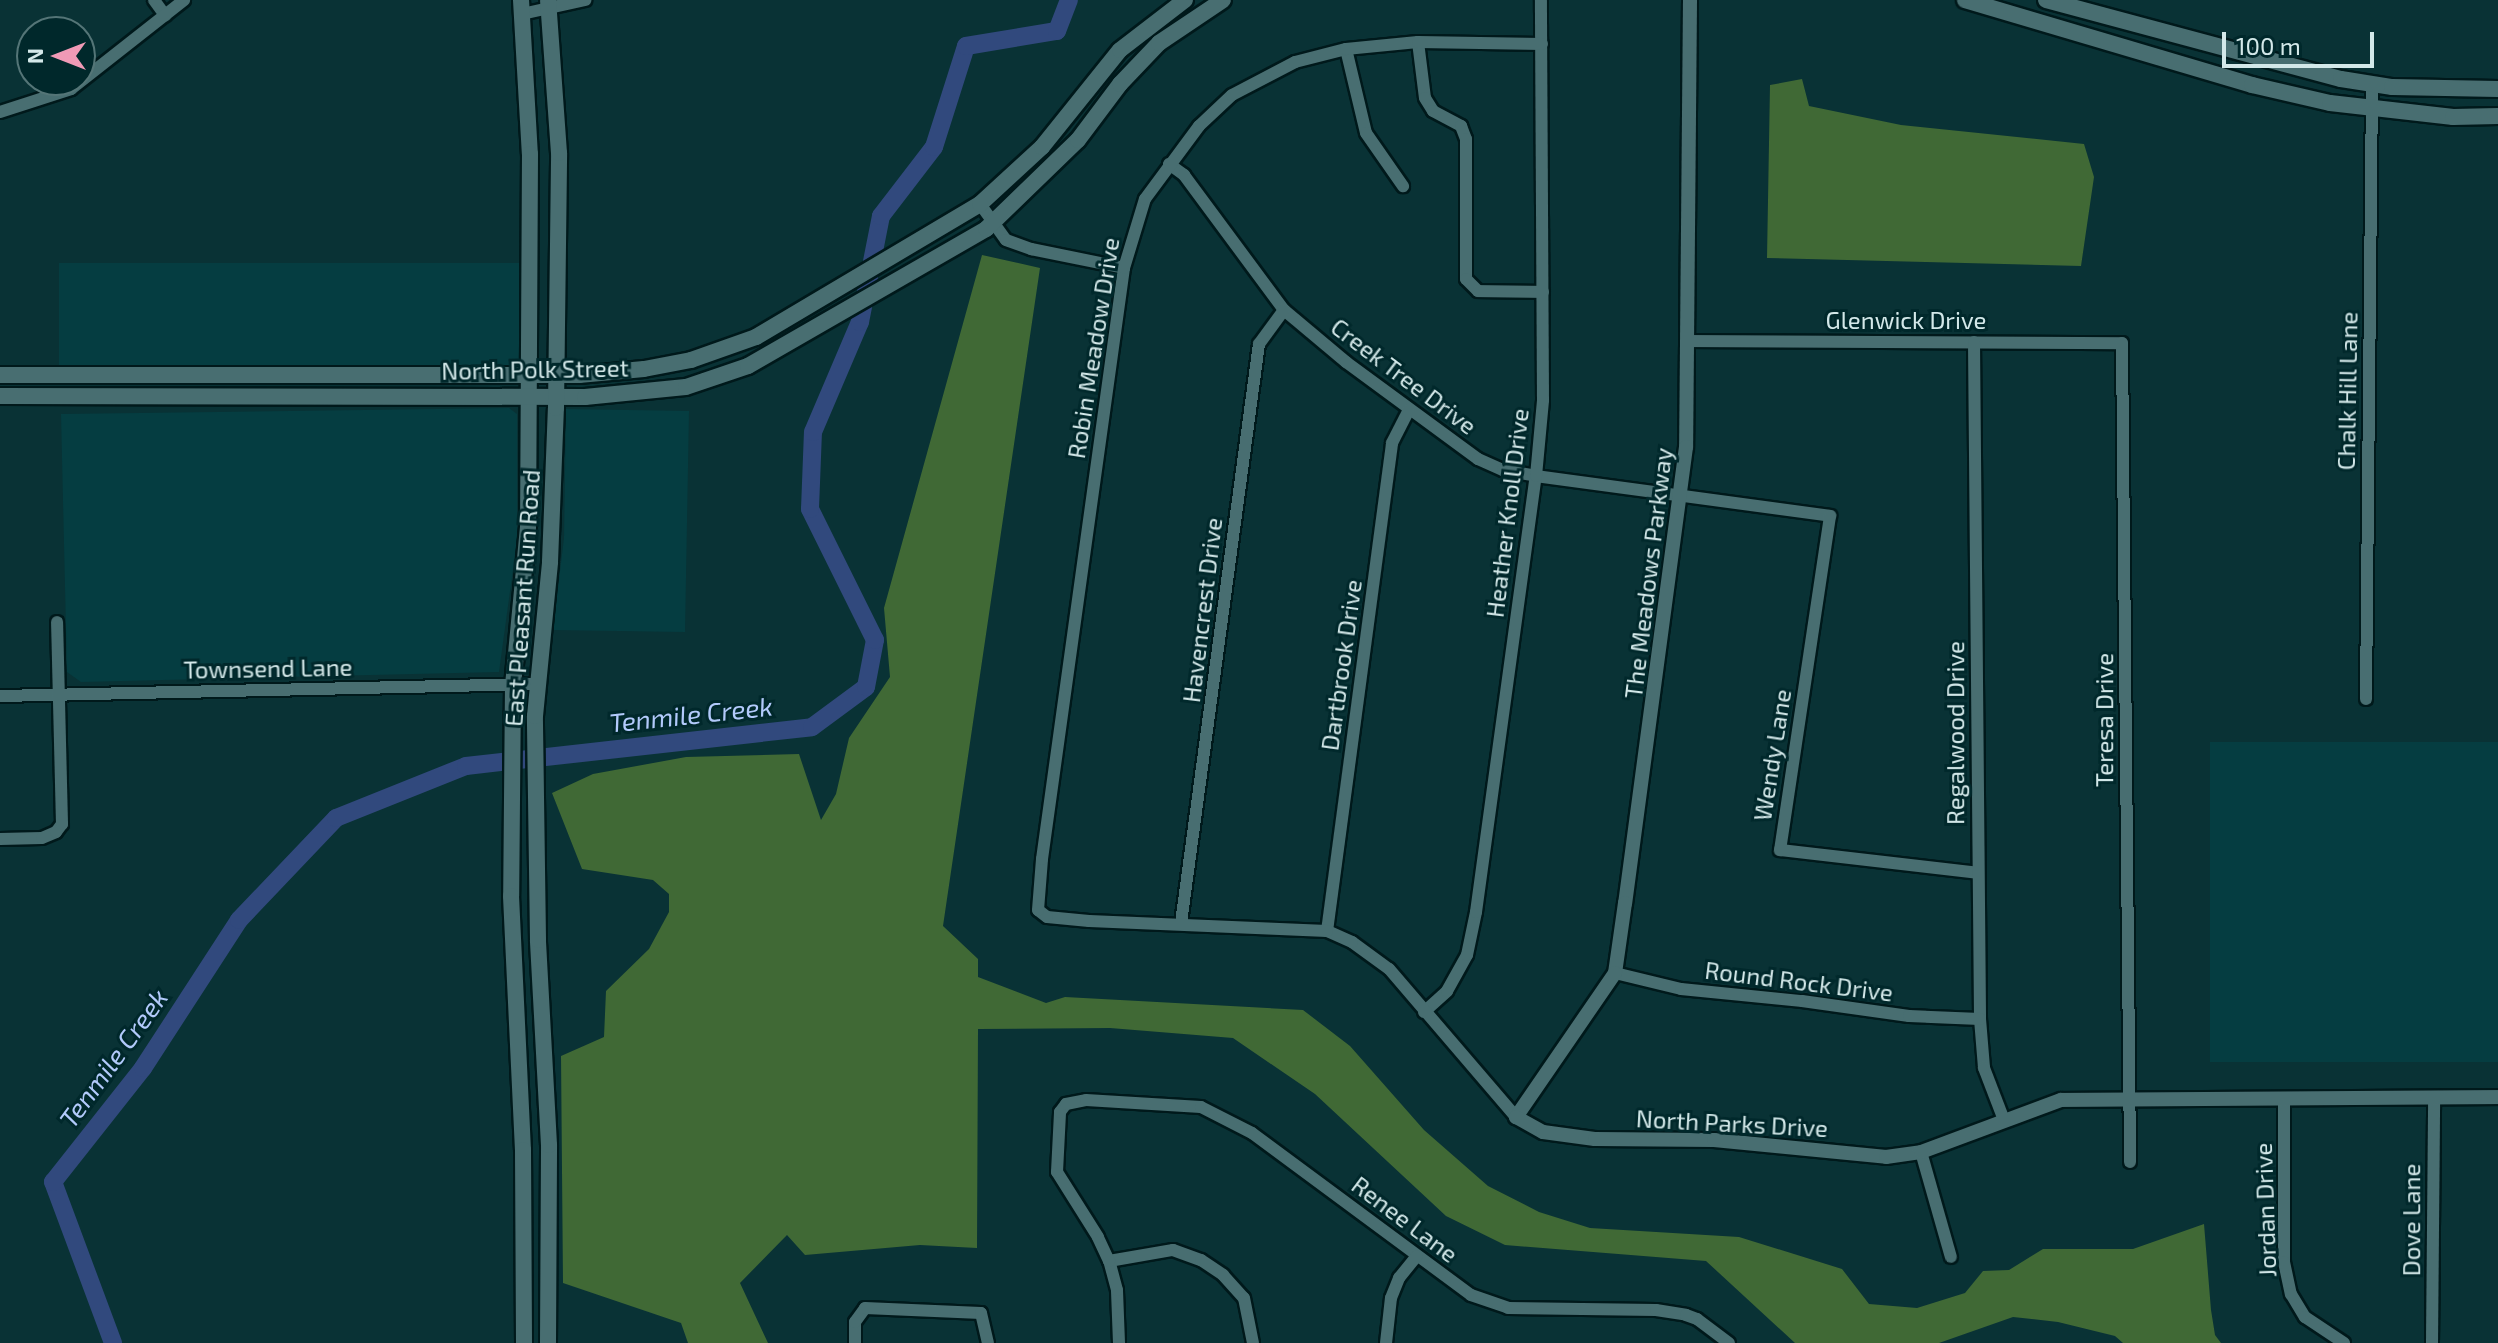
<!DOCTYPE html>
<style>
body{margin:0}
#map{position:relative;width:2498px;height:1343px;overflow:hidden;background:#093235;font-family:"Exo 2",sans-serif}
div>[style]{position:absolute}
.built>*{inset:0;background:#053d41;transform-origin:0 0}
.forest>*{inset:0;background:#406935}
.river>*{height:18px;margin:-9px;padding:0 9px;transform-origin:9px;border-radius:9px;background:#31497d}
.roads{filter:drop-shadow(2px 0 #00191b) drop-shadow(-2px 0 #00191b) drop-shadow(0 2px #00191b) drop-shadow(0 -2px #00191b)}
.minor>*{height:12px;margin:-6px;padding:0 6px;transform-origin:6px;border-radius:6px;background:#486e71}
.tertiary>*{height:14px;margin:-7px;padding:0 7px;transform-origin:7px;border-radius:7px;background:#486e71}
.secondary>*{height:16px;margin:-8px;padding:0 8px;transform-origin:8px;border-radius:8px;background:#486e71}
span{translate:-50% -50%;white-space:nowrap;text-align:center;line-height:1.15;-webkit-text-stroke:6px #00282b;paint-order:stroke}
.street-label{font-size:24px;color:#d3e8e9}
.water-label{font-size:26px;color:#b2cafb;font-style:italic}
.north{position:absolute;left:16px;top:16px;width:80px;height:80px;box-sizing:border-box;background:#00282b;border:2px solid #547577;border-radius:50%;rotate:270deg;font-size:22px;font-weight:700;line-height:32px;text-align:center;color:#d3e8e9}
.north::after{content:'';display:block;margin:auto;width:28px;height:36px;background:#f09ab6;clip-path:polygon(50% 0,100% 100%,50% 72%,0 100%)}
.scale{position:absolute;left:2222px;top:32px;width:152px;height:36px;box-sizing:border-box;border:4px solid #d3e8e9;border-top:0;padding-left:10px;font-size:24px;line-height:28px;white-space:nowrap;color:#d3e8e9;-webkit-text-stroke:6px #00282b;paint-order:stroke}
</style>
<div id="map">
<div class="built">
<i style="left:519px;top:263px;width:106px;height:460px;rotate:90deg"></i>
<i style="clip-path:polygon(509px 408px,517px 414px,517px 540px,499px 672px,81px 682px,67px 672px,61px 414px)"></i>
<i style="clip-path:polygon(566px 409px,689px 411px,685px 632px,553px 630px,564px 538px)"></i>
<i style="left:2210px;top:742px;width:288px;height:320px"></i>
</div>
<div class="forest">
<i style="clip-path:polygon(1802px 79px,1809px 106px,1901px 125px,2084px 144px,2094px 177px,2081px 266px,1767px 258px,1770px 85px)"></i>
<i style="clip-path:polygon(982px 255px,1040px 268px,943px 926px,978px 959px,978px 977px,1046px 1003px,1065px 997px,1303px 1010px,1350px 1046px,1424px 1130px,1488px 1186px,1539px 1212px,1590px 1228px,1739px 1237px,1842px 1269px,1869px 1304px,1917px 1308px,1965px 1293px,1983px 1271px,2009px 1270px,2043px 1249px,2133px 1249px,2204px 1224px,2211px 1310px,2215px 1335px,2221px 1343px,2123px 1343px,2115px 1336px,2058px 1322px,2013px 1317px,1939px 1343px,1795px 1343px,1706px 1261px,1505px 1245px,1446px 1216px,1315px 1094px,1233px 1038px,1110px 1028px,978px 1029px,977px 1248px,920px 1245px,805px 1255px,787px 1235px,740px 1283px,768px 1343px,688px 1343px,681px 1323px,563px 1283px,561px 1056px,604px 1037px,606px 991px,649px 949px,669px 912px,669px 894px,653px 880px,582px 869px,552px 793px,593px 774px,686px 757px,799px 754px,821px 820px,836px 794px,849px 738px,890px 677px,884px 608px)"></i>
</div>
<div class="river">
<i style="left:113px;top:1343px;width:172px;rotate:-110.4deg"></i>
<i style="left:53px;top:1182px;width:145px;rotate:-51.7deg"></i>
<i style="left:143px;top:1068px;width:176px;rotate:-57deg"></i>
<i style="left:239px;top:920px;width:141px;rotate:-46.4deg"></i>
<i style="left:336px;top:818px;width:140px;rotate:-21.8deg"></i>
<i style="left:466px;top:766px;width:348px;rotate:-6.4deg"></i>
<i style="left:812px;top:727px;width:67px;rotate:-36.5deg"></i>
<i style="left:866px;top:687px;width:48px;rotate:-79.2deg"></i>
<i style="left:875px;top:640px;width:146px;rotate:-116.4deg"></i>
<i style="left:810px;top:509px;width:77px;rotate:-87.8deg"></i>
<i style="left:813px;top:432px;width:120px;rotate:-66.9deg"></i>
<i style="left:860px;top:322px;width:108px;rotate:-78.8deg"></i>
<i style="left:881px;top:216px;width:87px;rotate:-52.5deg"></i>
<i style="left:934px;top:147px;width:106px;rotate:-72.4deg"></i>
<i style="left:966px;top:46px;width:92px;rotate:-9.4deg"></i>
<i style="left:1057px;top:31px;width:33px;rotate:-69deg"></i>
</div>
<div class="roads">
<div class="minor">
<i style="left:154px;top:0;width:19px;rotate:54deg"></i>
<i style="left:522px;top:14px;width:65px;rotate:-12.5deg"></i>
<i style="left:1418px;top:42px;width:56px;rotate:82.9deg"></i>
<i style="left:1425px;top:98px;width:15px;rotate:58deg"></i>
<i style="left:1433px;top:111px;width:32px;rotate:28deg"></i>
<i style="left:1461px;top:126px;width:14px;rotate:69deg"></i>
<i style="left:1466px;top:139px;width:140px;rotate:90deg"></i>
<i style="left:1466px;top:279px;width:17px;rotate:45deg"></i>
<i style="left:1478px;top:291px;width:65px;rotate:0.9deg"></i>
<i style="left:1346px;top:49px;width:86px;rotate:76.6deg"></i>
<i style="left:1366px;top:133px;width:65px;rotate:55.1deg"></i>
<i style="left:0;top:112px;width:75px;rotate:-17.9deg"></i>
<i style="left:71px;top:89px;width:144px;rotate:-38.2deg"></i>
<i style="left:1169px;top:164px;width:19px;rotate:36deg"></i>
<i style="left:1184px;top:175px;width:168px;rotate:53.5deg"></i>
<i style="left:1284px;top:310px;width:81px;rotate:40deg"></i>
<i style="left:1346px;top:362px;width:164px;rotate:36.3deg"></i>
<i style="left:1478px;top:459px;width:27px;rotate:24deg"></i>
<i style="left:1503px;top:470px;width:34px;rotate:10deg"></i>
<i style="left:1536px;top:476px;width:297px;rotate:7.7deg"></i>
<i style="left:1830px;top:516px;width:338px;rotate:98.5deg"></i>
<i style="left:1780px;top:850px;width:199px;rotate:6.6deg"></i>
<i style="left:980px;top:204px;width:44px;rotate:54.2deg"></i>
<i style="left:1006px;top:240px;width:27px;rotate:20deg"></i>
<i style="left:1031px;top:249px;width:95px;rotate:11.5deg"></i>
<i style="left:1689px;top:341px;width:433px;rotate:0.3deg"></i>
<i style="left:2122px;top:343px;width:819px;rotate:89.44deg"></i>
<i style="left:1974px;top:342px;width:677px;rotate:89.49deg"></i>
<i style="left:1980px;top:1019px;width:49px;rotate:85.3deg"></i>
<i style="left:1984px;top:1068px;width:56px;rotate:69deg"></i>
<i style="left:0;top:696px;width:536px;rotate:-1.28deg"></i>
<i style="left:2366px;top:699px;width:615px;rotate:-89.44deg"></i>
<i style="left:0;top:839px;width:42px;rotate:-1.4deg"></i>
<i style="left:42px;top:838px;width:15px;rotate:-23deg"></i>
<i style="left:56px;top:832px;width:10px;rotate:-53deg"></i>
<i style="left:62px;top:824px;width:202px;rotate:-91.4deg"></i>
<i style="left:1181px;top:923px;width:584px;rotate:-82.33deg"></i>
<i style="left:1259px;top:344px;width:42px;rotate:-53.7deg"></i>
<i style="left:1327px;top:931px;width:492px;rotate:-82.4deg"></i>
<i style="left:1392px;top:443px;width:37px;rotate:-63deg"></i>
<i style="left:1615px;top:973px;width:68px;rotate:13.6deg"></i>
<i style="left:1681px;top:989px;width:122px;rotate:5.7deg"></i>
<i style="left:1802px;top:1001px;width:108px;rotate:8deg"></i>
<i style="left:1909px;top:1016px;width:71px;rotate:2.4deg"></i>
<i style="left:1424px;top:1012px;width:31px;rotate:-42deg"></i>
<i style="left:1447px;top:991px;width:41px;rotate:-60.9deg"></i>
<i style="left:1467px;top:955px;width:44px;rotate:-78.2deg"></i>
<i style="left:1476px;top:912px;width:440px;rotate:-82.2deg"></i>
<i style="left:1536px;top:476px;width:76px;rotate:-84.7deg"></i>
<i style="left:1543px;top:400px;width:400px;rotate:-90.3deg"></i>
<i style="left:2284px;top:1099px;width:163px;rotate:90deg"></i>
<i style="left:2284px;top:1262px;width:33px;rotate:78deg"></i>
<i style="left:2291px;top:1294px;width:27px;rotate:59deg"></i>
<i style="left:2305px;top:1317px;width:47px;rotate:33.7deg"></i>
<i style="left:1516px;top:1117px;width:195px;rotate:-130.6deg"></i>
<i style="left:1389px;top:969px;width:46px;rotate:-143.9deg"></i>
<i style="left:1352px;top:942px;width:27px;rotate:-156deg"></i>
<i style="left:1327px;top:931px;width:238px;rotate:-177.6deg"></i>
<i style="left:1089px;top:921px;width:42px;rotate:-174.6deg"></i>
<i style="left:1047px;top:917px;width:11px;rotate:-142deg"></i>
<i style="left:1038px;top:910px;width:51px;rotate:-85.5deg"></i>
<i style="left:1042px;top:859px;width:597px;rotate:-82.1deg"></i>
<i style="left:1124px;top:268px;width:72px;rotate:-73.1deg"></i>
<i style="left:1145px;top:199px;width:91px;rotate:-53.5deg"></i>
<i style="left:1199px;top:126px;width:45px;rotate:-43.2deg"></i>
<i style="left:1232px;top:95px;width:71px;rotate:-27.6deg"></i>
<i style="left:1295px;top:62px;width:53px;rotate:-14.3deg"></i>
<i style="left:1346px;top:49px;width:72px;rotate:-5.6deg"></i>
<i style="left:1418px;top:42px;width:124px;rotate:0.9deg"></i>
<i style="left:1921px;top:1152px;width:109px;rotate:74.1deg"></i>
<i style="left:1109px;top:1261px;width:65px;rotate:-9.8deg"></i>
<i style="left:1173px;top:1250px;width:30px;rotate:20deg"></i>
<i style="left:1201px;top:1260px;width:27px;rotate:34deg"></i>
<i style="left:1223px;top:1275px;width:31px;rotate:48deg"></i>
<i style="left:1244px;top:1298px;width:46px;rotate:78.7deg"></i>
<i style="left:855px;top:1343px;width:21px;rotate:-90deg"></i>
<i style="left:855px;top:1322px;width:17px;rotate:-54deg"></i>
<i style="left:865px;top:1308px;width:116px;rotate:2.5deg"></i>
<i style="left:981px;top:1313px;width:31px;rotate:77deg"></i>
<i style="left:1119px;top:1343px;width:53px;rotate:-92.2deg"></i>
<i style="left:1117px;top:1290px;width:30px;rotate:-105deg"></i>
<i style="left:1109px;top:1261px;width:26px;rotate:-115deg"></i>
<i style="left:1098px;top:1237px;width:77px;rotate:-122.2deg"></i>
<i style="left:1057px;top:1172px;width:60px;rotate:-87.1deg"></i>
<i style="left:1060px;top:1112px;width:10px;rotate:-53deg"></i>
<i style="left:1066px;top:1104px;width:20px;rotate:-11deg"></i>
<i style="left:1086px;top:1100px;width:115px;rotate:3.5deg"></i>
<i style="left:1201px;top:1107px;width:57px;rotate:27deg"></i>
<i style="left:1252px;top:1133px;width:272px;rotate:36.5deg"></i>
<i style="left:1471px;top:1295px;width:39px;rotate:19deg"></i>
<i style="left:1508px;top:1308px;width:148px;rotate:0.8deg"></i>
<i style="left:1656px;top:1310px;width:30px;rotate:9deg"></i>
<i style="left:1686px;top:1315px;width:12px;rotate:20deg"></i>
<i style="left:1697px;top:1319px;width:40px;rotate:37deg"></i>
<i style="left:1386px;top:1343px;width:45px;rotate:-83.7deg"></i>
<i style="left:1391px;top:1298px;width:22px;rotate:-68deg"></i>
<i style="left:1399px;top:1278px;width:28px;rotate:-51deg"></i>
<i style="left:2432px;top:1343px;width:246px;rotate:-89.5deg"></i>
</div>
<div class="tertiary">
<i style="left:1690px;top:0;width:447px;rotate:90.5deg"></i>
<i style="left:1686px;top:447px;width:460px;rotate:97.6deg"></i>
<i style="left:1625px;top:903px;width:71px;rotate:98.1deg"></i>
<i style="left:1615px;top:973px;width:175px;rotate:124.5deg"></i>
<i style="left:1516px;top:1117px;width:31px;rotate:29deg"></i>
<i style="left:1543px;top:1132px;width:52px;rotate:7.7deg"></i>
<i style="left:1595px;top:1139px;width:119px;rotate:0.5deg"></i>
<i style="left:1714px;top:1140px;width:173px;rotate:5.6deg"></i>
<i style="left:1886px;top:1157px;width:35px;rotate:-8deg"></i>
<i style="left:1921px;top:1152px;width:149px;rotate:-20.4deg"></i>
<i style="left:2061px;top:1100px;width:437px;rotate:-0.4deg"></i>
</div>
<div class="secondary">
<i style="left:521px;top:0;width:154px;rotate:86.7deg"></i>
<i style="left:530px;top:154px;width:373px;rotate:90.3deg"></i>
<i style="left:528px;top:527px;width:159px;rotate:95.4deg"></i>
<i style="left:513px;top:685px;width:211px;rotate:90.5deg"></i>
<i style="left:511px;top:896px;width:254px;rotate:87.3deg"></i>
<i style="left:523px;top:1150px;width:193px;rotate:89.7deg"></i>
<i style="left:1965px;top:0;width:299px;rotate:16.5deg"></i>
<i style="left:2252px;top:85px;width:80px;rotate:13deg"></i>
<i style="left:2330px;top:103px;width:124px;rotate:6.5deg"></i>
<i style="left:2453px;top:117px;width:45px;rotate:-1.3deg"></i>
<i style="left:2046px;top:0;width:305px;rotate:15deg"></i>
<i style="left:2341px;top:79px;width:52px;rotate:8.9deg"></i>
<i style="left:2392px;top:87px;width:106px;rotate:1.1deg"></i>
<i style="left:0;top:375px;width:579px"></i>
<i style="left:579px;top:375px;width:65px;rotate:-5.3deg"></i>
<i style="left:644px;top:369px;width:48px;rotate:-10.8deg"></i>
<i style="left:691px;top:360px;width:69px;rotate:-19.5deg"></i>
<i style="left:756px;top:337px;width:261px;rotate:-30.7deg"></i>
<i style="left:980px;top:204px;width:84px;rotate:-42.6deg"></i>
<i style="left:1042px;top:147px;width:124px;rotate:-51.2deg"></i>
<i style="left:1120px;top:50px;width:82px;rotate:-37.6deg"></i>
<i style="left:0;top:396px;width:585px;rotate:0.1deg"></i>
<i style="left:585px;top:397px;width:101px;rotate:-5.7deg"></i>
<i style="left:686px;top:387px;width:65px;rotate:-18.7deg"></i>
<i style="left:748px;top:366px;width:275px;rotate:-29.9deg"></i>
<i style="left:986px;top:229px;width:128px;rotate:-44.1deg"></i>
<i style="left:1078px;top:140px;width:70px;rotate:-53.1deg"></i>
<i style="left:1120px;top:84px;width:57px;rotate:-46.4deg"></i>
<i style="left:1159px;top:43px;width:77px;rotate:-33.9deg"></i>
<i style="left:548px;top:1343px;width:198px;rotate:-89.7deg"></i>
<i style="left:549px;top:1145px;width:205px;rotate:-93.1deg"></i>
<i style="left:538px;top:940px;width:224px;rotate:-90.8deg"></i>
<i style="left:535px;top:716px;width:155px;rotate:-84.4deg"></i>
<i style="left:550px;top:562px;width:154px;rotate:-87.8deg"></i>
<i style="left:556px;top:408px;width:255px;rotate:-89.3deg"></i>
<i style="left:559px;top:153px;width:153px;rotate:-94.1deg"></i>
</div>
</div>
<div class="street-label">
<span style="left:1906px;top:320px">Glenwick Drive</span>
<span style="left:1093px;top:348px;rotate:-81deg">Robin Meadow Drive</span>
<span style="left:535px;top:369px;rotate:-1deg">North Polk Street</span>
<span style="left:1404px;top:376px;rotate:37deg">Creek Tree Drive</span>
<span style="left:2347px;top:391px;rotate:-89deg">Chalk Hill Lane</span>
<span style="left:1507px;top:513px;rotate:-83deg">Heather Knoll Drive</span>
<span style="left:1648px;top:573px;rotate:-83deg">The Meadows Parkway</span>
<span style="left:522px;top:598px;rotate:-86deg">East Pleasant Run Road</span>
<span style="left:1202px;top:610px;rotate:-83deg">Havencrest Drive</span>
<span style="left:1341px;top:665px;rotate:-82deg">Dartbrook Drive</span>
<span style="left:268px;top:668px;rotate:-1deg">Townsend Lane</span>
<span style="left:2104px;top:720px;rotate:-90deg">Teresa Drive</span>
<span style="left:1955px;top:733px;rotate:-90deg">Regalwood Drive</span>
<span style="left:1772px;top:755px;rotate:-81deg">Wendy Lane</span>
<span style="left:1799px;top:981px;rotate:7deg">Round Rock Drive</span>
<span style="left:1732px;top:1123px;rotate:3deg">North Parks Drive</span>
<span style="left:2265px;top:1210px;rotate:-92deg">Jordan Drive</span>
<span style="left:1405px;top:1219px;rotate:37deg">Renee Lane</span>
<span style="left:2411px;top:1220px;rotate:-90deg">Dove Lane</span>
</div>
<div class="water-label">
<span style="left:691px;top:714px;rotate:-6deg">Tenmile Creek</span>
<span style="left:113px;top:1058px;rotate:-54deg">Tenmile Creek</span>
</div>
<div class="north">N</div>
<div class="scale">100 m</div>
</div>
